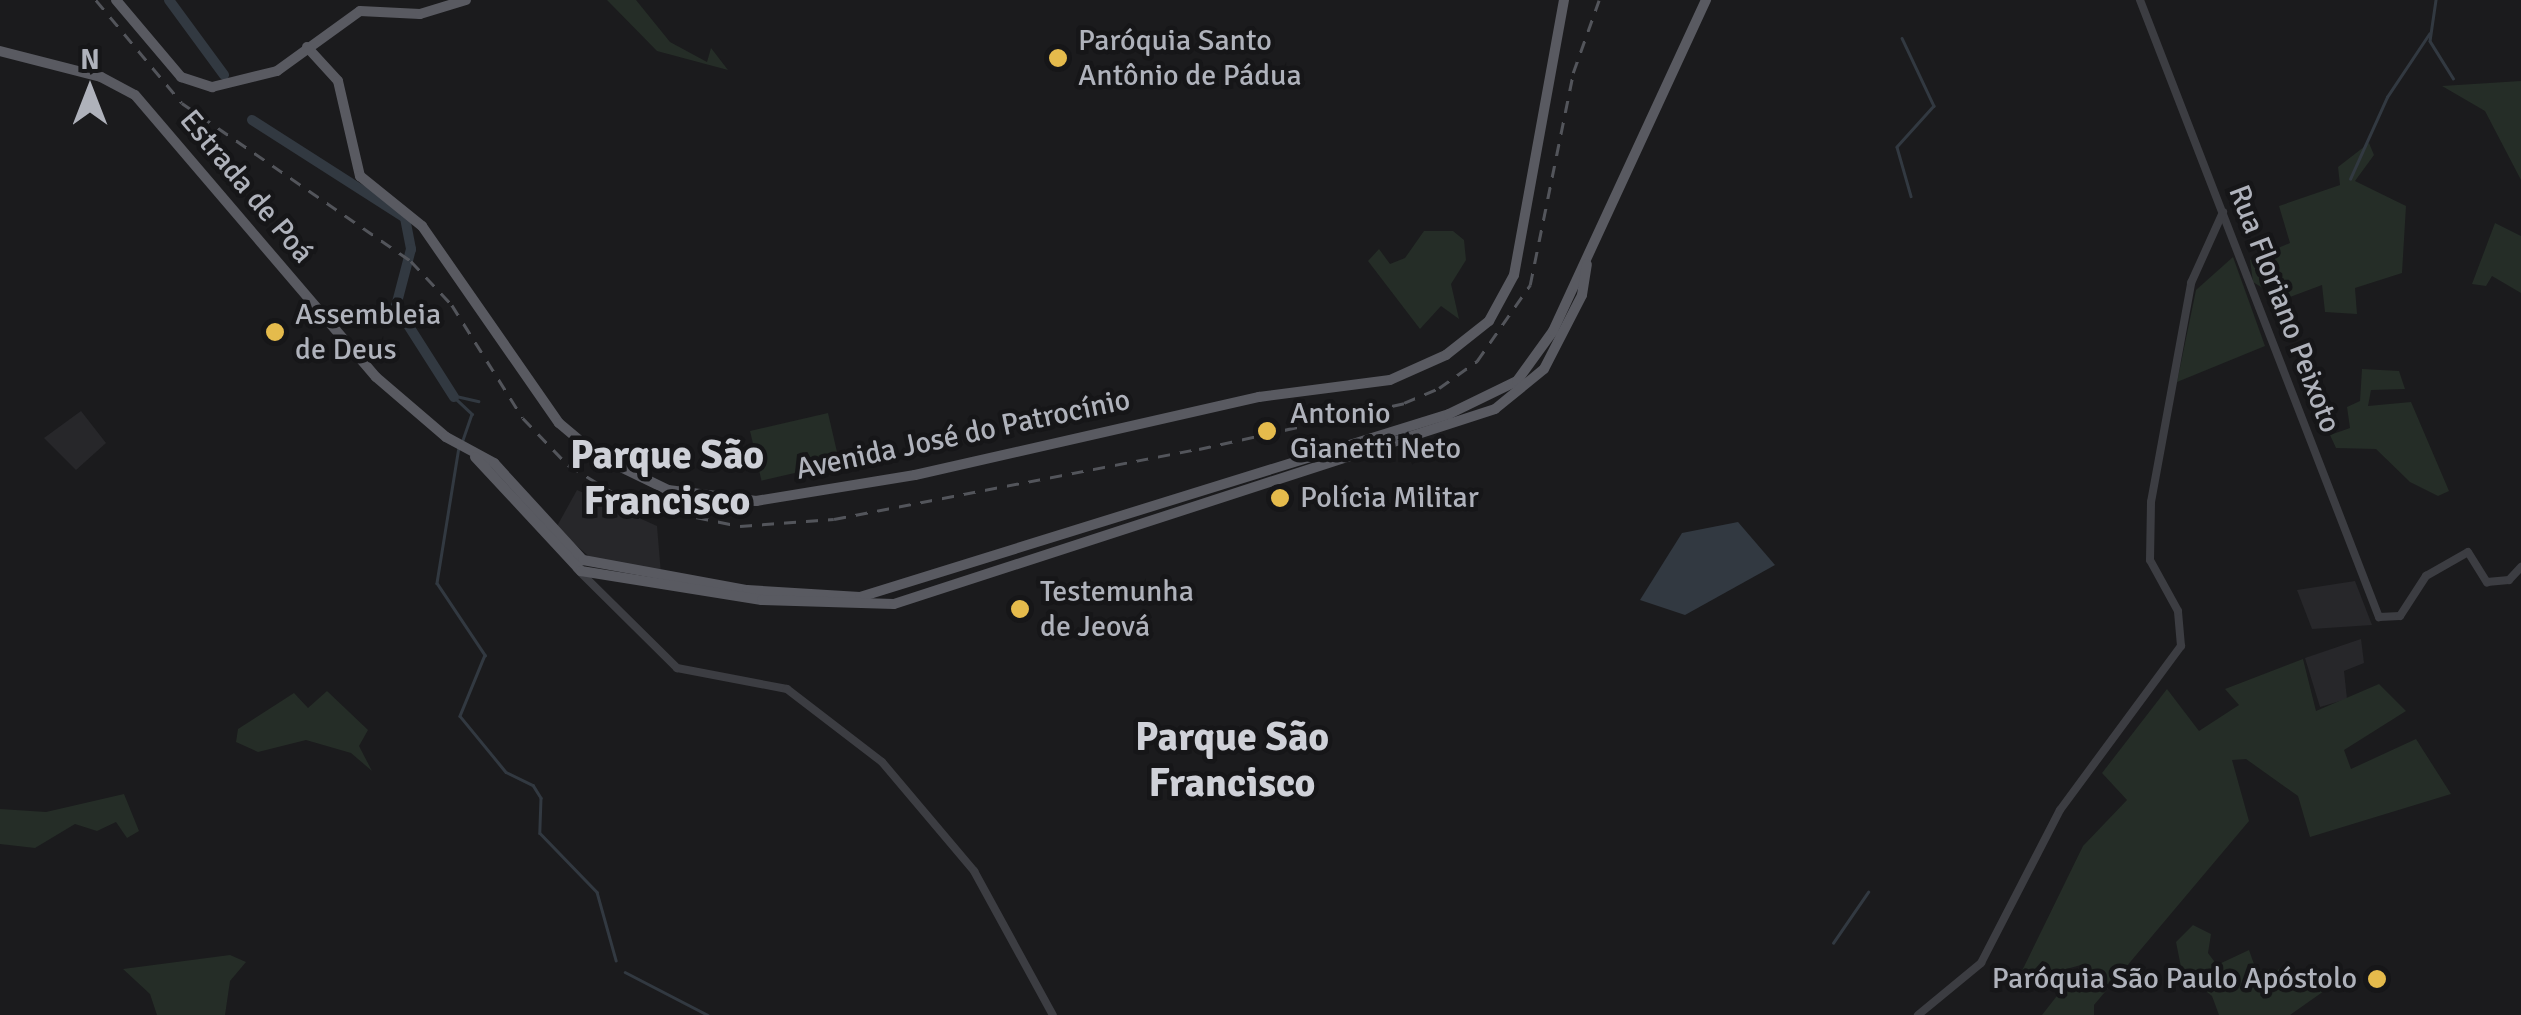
<!DOCTYPE html>
<meta charset="utf-8">
<style>
body{margin:0}
#map{position:relative;width:2521px;height:1015px;overflow:hidden;background:#1b1b1d;font-family:Signika,sans-serif}
div>[style]{position:absolute}
.built>*{inset:0;background:#27272a}
.green>*{inset:0;background:#252d27;transform-origin:0 0}
.water>*{inset:0;background:#323941}
.stream>*{height:2.5px;margin:-1.25px;padding:0 1.25px;transform-origin:1.25px;border-radius:1.25px;background:#323941}
.river>*{height:10px;margin:-5px;padding:0 5px;transform-origin:5px;border-radius:5px;background:#323941}
.minor>*{height:8px;margin:-4px;padding:0 4px;transform-origin:4px;border-radius:4px;background:#3c3d42}
.major>*{height:10px;margin:-5px;padding:0 5px;transform-origin:5px;border-radius:5px;background:#595a61}
.rail>*{height:2.5px;margin-top:-1.25px;transform-origin:0;background:repeating-linear-gradient(90deg,#53555b 0 12px,transparent 0 22px)}
.dots>*{width:28px;height:28px;translate:-50% -50%;box-sizing:border-box;border:5px solid #161618;border-radius:50%}
span{translate:-50% -50%;white-space:nowrap;text-align:center;line-height:1.15;-webkit-text-stroke:9px #161618;paint-order:stroke}
.poi-label{font-size:30px;color:#afb2bb}
.left{translate:0 -50%;text-align:left}
.right{translate:-100% -50%;text-align:right}
.street-label{font-size:30px;color:#afb2bb}
.district-label{font-size:40px;color:#cfd1d8;font-weight:700}
.north{position:absolute;left:40px;top:40px;width:100px;height:100px;-webkit-text-stroke:8px #161618;paint-order:stroke;rotate:0deg;font-size:28px;font-weight:700;line-height:40px;text-align:center;color:#afb2bb}
.north::after{content:'';display:block;margin:auto;width:35px;height:45px;background:#afb2bb;clip-path:polygon(50% 0,100% 100%,50% 72%,0 100%)}
</style>
<div id="map">
<div class="built">
<i style="clip-path:polygon(81px 411px,106px 443px,76px 470px,44px 438px)"></i>
<i style="clip-path:polygon(577px 490px,657px 526px,661px 574px,592px 559px,556px 528px)"></i>
<i style="clip-path:polygon(2355px 581px,2372px 625px,2312px 629px,2297px 590px)"></i>
<i style="clip-path:polygon(2361px 639px,2364px 663px,2344px 671px,2347px 699px,2320px 707px,2305px 658px)"></i>
</div>
<div class="green">
<i style="clip-path:polygon(607px 0,636px 0,670px 42px,707px 62px,711px 48px,728px 70px,657px 51px)"></i>
<i style="clip-path:polygon(2521px 81px,2521px 180px,2485px 111px,2442px 86px)"></i>
<i style="clip-path:polygon(2369px 143px,2374px 155px,2355px 181px,2406px 206px,2402px 273px,2355px 288px,2357px 314px,2325px 312px,2322px 285px,2282px 300px,2253px 282px,2250px 260px,2290px 243px,2279px 206px,2340px 185px,2338px 167px)"></i>
<i style="clip-path:polygon(2495px 223px,2521px 236px,2521px 293px,2492px 276px,2486px 286px,2472px 284px)"></i>
<i style="clip-path:polygon(1424px 231px,1453px 231px,1464px 240px,1466px 260px,1451px 284px,1459px 319px,1441px 306px,1420px 329px,1368px 261px,1379px 249px,1390px 264px,1405px 258px)"></i>
<i style="clip-path:polygon(2233px 257px,2265px 346px,2177px 382px,2196px 290px)"></i>
<i style="clip-path:polygon(2362px 369px,2399px 371px,2405px 389px,2371px 390px,2368px 406px,2411px 402px,2449px 491px,2438px 496px,2410px 482px,2376px 449px,2336px 448px,2330px 435px,2350px 428px,2347px 407px,2360px 401px)"></i>
<i style="left:828px;top:413px;width:51px;height:80px;rotate:77deg"></i>
<i style="clip-path:polygon(2303px 659px,2316px 711px,2379px 684px,2406px 711px,2344px 750px,2351px 769px,2416px 739px,2451px 794px,2310px 837px,2298px 796px,2246px 759px,2232px 760px,2249px 821px,2094px 1005px,2094px 1015px,2042px 1015px,2081px 965px,2016px 983px,2083px 846px,2127px 800px,2102px 773px,2167px 689px,2199px 731px,2239px 705px,2225px 689px)"></i>
<i style="clip-path:polygon(327px 691px,368px 730px,359px 746px,372px 771px,351px 753px,306px 740px,258px 752px,236px 742px,238px 729px,294px 693px,308px 708px)"></i>
<i style="clip-path:polygon(124px 794px,139px 831px,127px 838px,116px 822px,97px 831px,75px 824px,35px 848px,0 844px,0 809px,46px 812px)"></i>
<i style="clip-path:polygon(2193px 925px,2211px 934px,2208px 953px,2217px 965px,2249px 950px,2255px 967px,2271px 975px,2287px 963px,2324px 991px,2290px 1015px,2219px 1015px,2212px 996px,2182px 972px,2176px 942px)"></i>
<i style="clip-path:polygon(230px 955px,246px 962px,230px 981px,225px 1015px,157px 1015px,150px 994px,123px 969px)"></i>
</div>
<div class="water">
<i style="clip-path:polygon(1738px 522px,1775px 565px,1685px 615px,1640px 600px,1682px 533px)"></i>
</div>
<div class="stream">
<i style="left:2436px;top:0;width:41px;rotate:98.3deg"></i>
<i style="left:2430px;top:41px;width:44px;rotate:58.1deg"></i>
<i style="left:1902px;top:38px;width:75px;rotate:64.8deg"></i>
<i style="left:1934px;top:106px;width:55px;rotate:132.1deg"></i>
<i style="left:1897px;top:147px;width:51px;rotate:74.1deg"></i>
<i style="left:2350px;top:179px;width:90px;rotate:-65.7deg"></i>
<i style="left:2387px;top:97px;width:76px;rotate:-56.3deg"></i>
<i style="left:456px;top:396px;width:23px;rotate:13deg"></i>
<i style="left:454px;top:397px;width:25px;rotate:43deg"></i>
<i style="left:472px;top:414px;width:28px;rotate:109deg"></i>
<i style="left:459px;top:447px;width:138px;rotate:99.2deg"></i>
<i style="left:437px;top:583px;width:87px;rotate:56.3deg"></i>
<i style="left:485px;top:655px;width:66px;rotate:112.3deg"></i>
<i style="left:460px;top:716px;width:72px;rotate:50.6deg"></i>
<i style="left:506px;top:772px;width:30px;rotate:26deg"></i>
<i style="left:533px;top:785px;width:15px;rotate:58deg"></i>
<i style="left:541px;top:798px;width:35px;rotate:92deg"></i>
<i style="left:540px;top:833px;width:82px;rotate:46deg"></i>
<i style="left:597px;top:892px;width:71px;rotate:74.4deg"></i>
<i style="left:1833px;top:943px;width:62px;rotate:-55.5deg"></i>
<i style="left:625px;top:972px;width:93px;rotate:27.4deg"></i>
</div>
<div class="river">
<i style="left:169px;top:0;width:93px;rotate:53.7deg"></i>
<i style="left:252px;top:120px;width:182px;rotate:32.6deg"></i>
<i style="left:405px;top:218px;width:32px;rotate:79deg"></i>
<i style="left:411px;top:249px;width:59px;rotate:104.7deg"></i>
<i style="left:396px;top:306px;width:108px;rotate:57.5deg"></i>
</div>
<div class="minor">
<i style="left:2140px;top:0;width:662px;rotate:68.83deg"></i>
<i style="left:2379px;top:617px;width:21px;rotate:-3deg"></i>
<i style="left:2400px;top:616px;width:48px;rotate:-57deg"></i>
<i style="left:2426px;top:576px;width:48px;rotate:-29.7deg"></i>
<i style="left:2468px;top:552px;width:36px;rotate:58deg"></i>
<i style="left:2487px;top:582px;width:22px;rotate:-5deg"></i>
<i style="left:2509px;top:580px;width:18px;rotate:-47deg"></i>
<i style="left:577px;top:569px;width:141px;rotate:44.7deg"></i>
<i style="left:677px;top:668px;width:112px;rotate:10.8deg"></i>
<i style="left:787px;top:689px;width:120px;rotate:37.5deg"></i>
<i style="left:882px;top:762px;width:143px;rotate:49.8deg"></i>
<i style="left:974px;top:871px;width:164px;rotate:61.3deg"></i>
<i style="left:1918px;top:1015px;width:82px;rotate:-39.5deg"></i>
<i style="left:1981px;top:963px;width:172px;rotate:-62.7deg"></i>
<i style="left:2060px;top:810px;width:204px;rotate:-53.6deg"></i>
<i style="left:2181px;top:646px;width:35px;rotate:-95deg"></i>
<i style="left:2178px;top:611px;width:58px;rotate:-118.8deg"></i>
<i style="left:2150px;top:560px;width:58px;rotate:-89deg"></i>
<i style="left:2151px;top:502px;width:223px;rotate:-79.6deg"></i>
<i style="left:2191px;top:283px;width:78px;rotate:-65.7deg"></i>
</div>
<div class="major">
<i style="left:116px;top:0;width:101px;rotate:49.8deg"></i>
<i style="left:181px;top:77px;width:33px;rotate:18deg"></i>
<i style="left:212px;top:87px;width:67px;rotate:-13.8deg"></i>
<i style="left:277px;top:71px;width:102px;rotate:-35.9deg"></i>
<i style="left:360px;top:11px;width:60px;rotate:2.9deg"></i>
<i style="left:420px;top:14px;width:48px;rotate:-16.9deg"></i>
<i style="left:307px;top:47px;width:46px;rotate:47.6deg"></i>
<i style="left:338px;top:81px;width:98px;rotate:77deg"></i>
<i style="left:360px;top:176px;width:80px;rotate:38.9deg"></i>
<i style="left:422px;top:226px;width:240px;rotate:55.2deg"></i>
<i style="left:559px;top:423px;width:51px;rotate:40.2deg"></i>
<i style="left:598px;top:456px;width:78px;rotate:25.9deg"></i>
<i style="left:668px;top:490px;width:89px;rotate:7.1deg"></i>
<i style="left:756px;top:501px;width:161px;rotate:-9.3deg"></i>
<i style="left:915px;top:475px;width:353px;rotate:-12.8deg"></i>
<i style="left:1259px;top:397px;width:132px;rotate:-7.4deg"></i>
<i style="left:1390px;top:380px;width:61px;rotate:-24.1deg"></i>
<i style="left:1446px;top:355px;width:55px;rotate:-38.3deg"></i>
<i style="left:1489px;top:321px;width:52px;rotate:-61.5deg"></i>
<i style="left:1514px;top:275px;width:280px;rotate:-79.7deg"></i>
<i style="left:0;top:51px;width:104px;rotate:14.4deg"></i>
<i style="left:101px;top:77px;width:38px;rotate:28deg"></i>
<i style="left:135px;top:95px;width:371px;rotate:49.5deg"></i>
<i style="left:376px;top:377px;width:92px;rotate:40.6deg"></i>
<i style="left:446px;top:437px;width:55px;rotate:28.4deg"></i>
<i style="left:494px;top:463px;width:132px;rotate:47.5deg"></i>
<i style="left:583px;top:560px;width:167px;rotate:10.4deg"></i>
<i style="left:747px;top:590px;width:113px;rotate:3.5deg"></i>
<i style="left:860px;top:597px;width:617px;rotate:-17.26deg"></i>
<i style="left:1449px;top:414px;width:76px;rotate:-25.9deg"></i>
<i style="left:1517px;top:381px;width:62px;rotate:-54.2deg"></i>
<i style="left:1553px;top:331px;width:365px;rotate:-65.2deg"></i>
<i style="left:475px;top:457px;width:156px;rotate:47.1deg"></i>
<i style="left:581px;top:571px;width:183px;rotate:9.1deg"></i>
<i style="left:762px;top:600px;width:132px;rotate:1.7deg"></i>
<i style="left:894px;top:604px;width:632px;rotate:-17.98deg"></i>
<i style="left:1495px;top:409px;width:63px;rotate:-39.2deg"></i>
<i style="left:1544px;top:369px;width:83px;rotate:-62.8deg"></i>
<i style="left:1582px;top:295px;width:31px;rotate:-81deg"></i>
</div>
<div class="rail">
<i style="left:96px;top:0;width:134px;rotate:50.1deg"></i>
<i style="left:182px;top:103px;width:278px;rotate:34.6deg"></i>
<i style="left:411px;top:261px;width:60px;rotate:47deg"></i>
<i style="left:452px;top:305px;width:133px;rotate:57.9deg"></i>
<i style="left:523px;top:418px;width:65px;rotate:46.2deg"></i>
<i style="left:568px;top:465px;width:75px;rotate:31.4deg"></i>
<i style="left:632px;top:504px;width:110px;rotate:11.5deg"></i>
<i style="left:740px;top:526px;width:94px;rotate:-4.3deg"></i>
<i style="left:834px;top:519px;width:372px;rotate:-10.9deg"></i>
<i style="left:1199px;top:449px;width:210px;rotate:-12.6deg"></i>
<i style="left:1404px;top:403px;width:38px;rotate:-23deg"></i>
<i style="left:1439px;top:388px;width:47px;rotate:-35.4deg"></i>
<i style="left:1477px;top:361px;width:93px;rotate:-55.1deg"></i>
<i style="left:1530px;top:285px;width:216px;rotate:-78.5deg"></i>
<i style="left:1573px;top:73px;width:77px;rotate:-70.4deg"></i>
</div>
<div class="dots">
<i style="left:1058px;top:58px;background:#e5bb4c"></i>
<i style="left:275px;top:332px;background:#e5bb4c"></i>
<i style="left:1267px;top:431px;background:#e5bb4c"></i>
<i style="left:1280px;top:498px;background:#e5bb4c"></i>
<i style="left:1020px;top:609px;background:#e5bb4c"></i>
<i style="left:2377px;top:979px;background:#e5bb4c"></i>
</div>
<div class="poi-label">
<span class="left" style="left:1078px;top:58px">Paróquia Santo<br>Antônio de Pádua</span>
<span class="left" style="left:295px;top:332px">Assembleia<br>de Deus</span>
<span class="left" style="left:1290px;top:431px">Antonio<br>Gianetti Neto</span>
<span class="left" style="left:1300px;top:498px">Polícia Militar</span>
<span class="left" style="left:1040px;top:609px">Testemunha<br>de Jeová</span>
<span class="right" style="left:2357px;top:979px">Paróquia São Paulo Apóstolo</span>
</div>
<div class="street-label">
<span style="left:246px;top:187px;rotate:50deg">Estrada de Poá</span>
<span style="left:2284px;top:309px;rotate:69deg">Rua Floriano Peixoto</span>
<span style="left:963px;top:435px;rotate:-12deg">Avenida José do Patrocínio</span>
</div>
<div class="district-label">
<span style="left:667px;top:478px">Parque São<br>Francisco</span>
<span style="left:1232px;top:760px">Parque São<br>Francisco</span>
</div>
<div class="north">N</div>
</div>
